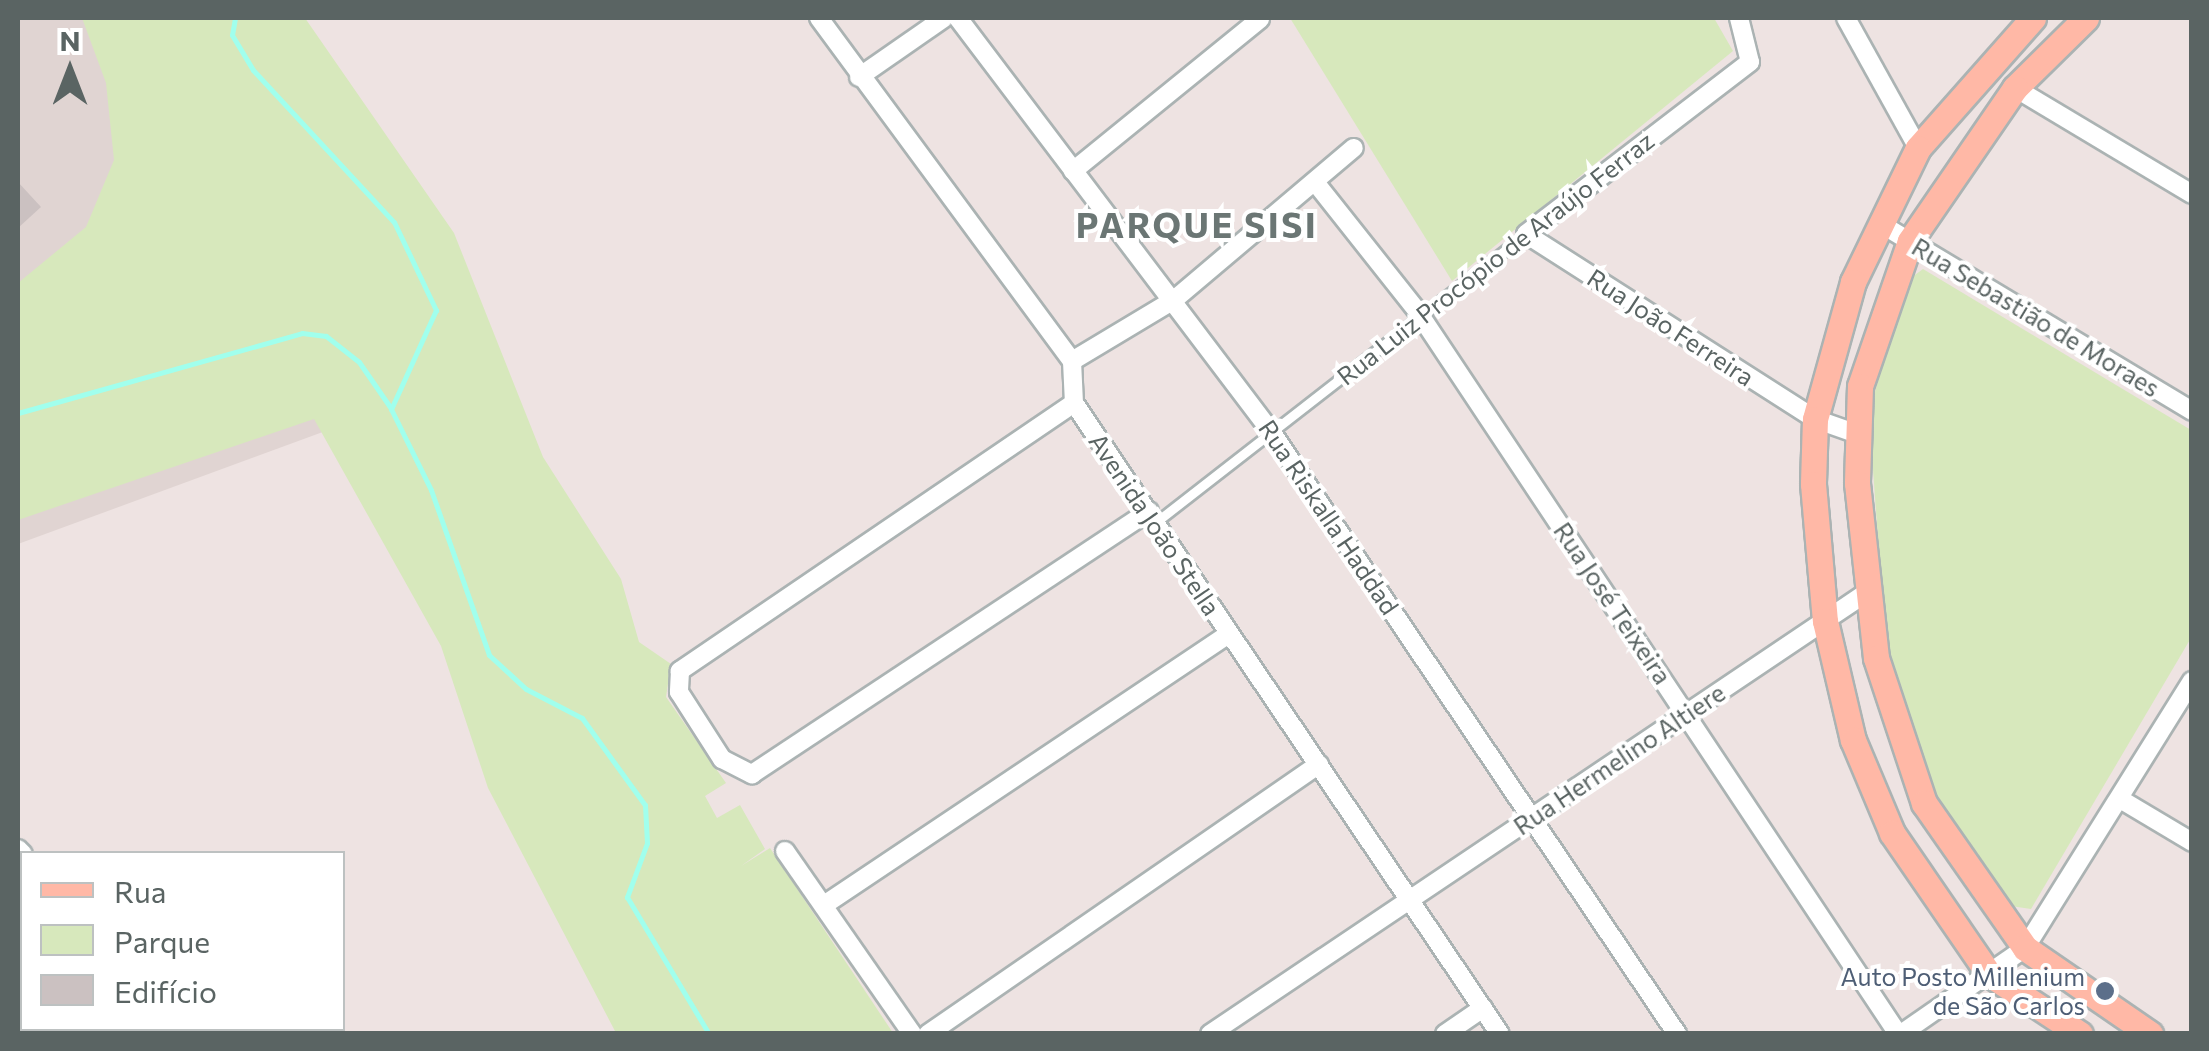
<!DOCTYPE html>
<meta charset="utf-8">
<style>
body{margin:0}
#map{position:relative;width:2209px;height:1051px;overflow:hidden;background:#eee3e2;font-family:Commissioner,sans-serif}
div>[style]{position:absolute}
.education>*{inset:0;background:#e0d4d2}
.green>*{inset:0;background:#d7e8bc}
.stream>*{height:5px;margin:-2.5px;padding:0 2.5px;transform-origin:2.5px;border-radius:2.5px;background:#a1ffed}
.building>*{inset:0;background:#cbc1c1}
.roads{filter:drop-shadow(2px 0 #abb3b3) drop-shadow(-2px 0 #abb3b3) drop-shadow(0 2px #abb3b3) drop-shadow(0 -2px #abb3b3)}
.lane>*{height:9px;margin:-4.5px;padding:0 4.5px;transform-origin:4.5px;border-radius:4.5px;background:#fff}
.street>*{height:18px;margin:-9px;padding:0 9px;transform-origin:9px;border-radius:9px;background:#fff}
.primary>*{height:25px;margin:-12.5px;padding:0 12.5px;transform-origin:12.5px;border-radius:12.5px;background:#ffb8a6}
.dots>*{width:28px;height:28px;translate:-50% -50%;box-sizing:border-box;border:5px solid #fff;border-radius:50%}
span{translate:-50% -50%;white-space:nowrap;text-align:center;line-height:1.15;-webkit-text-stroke:8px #fff;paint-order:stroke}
.street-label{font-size:25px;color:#5a6463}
.service-label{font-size:25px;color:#4e5e75}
.right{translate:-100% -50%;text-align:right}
.district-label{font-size:35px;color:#6b7674;font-weight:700;letter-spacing:2.5px}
.frame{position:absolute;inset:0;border:20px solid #5a6463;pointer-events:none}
.legend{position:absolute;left:20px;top:851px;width:325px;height:180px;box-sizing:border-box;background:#fff;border:2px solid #bdc1c1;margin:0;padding:12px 18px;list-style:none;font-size:30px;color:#5a6463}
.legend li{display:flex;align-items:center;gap:20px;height:50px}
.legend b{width:50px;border:2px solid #bdc1c1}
.north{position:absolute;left:20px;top:20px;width:100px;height:100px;-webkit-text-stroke:8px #fff;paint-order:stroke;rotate:0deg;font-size:28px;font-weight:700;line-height:40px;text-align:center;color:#5a6463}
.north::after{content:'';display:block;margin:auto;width:35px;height:45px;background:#5a6463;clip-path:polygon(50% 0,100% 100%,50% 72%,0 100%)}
</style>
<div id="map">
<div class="education">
<i style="clip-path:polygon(18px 18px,227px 18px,380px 411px,18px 544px)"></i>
</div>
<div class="green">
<i style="clip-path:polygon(82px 18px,305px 18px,454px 233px,543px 457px,621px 579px,639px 642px,671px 664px,666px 697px,726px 783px,705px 796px,717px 818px,740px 805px,765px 849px,741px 866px,770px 848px,893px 1033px,616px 1033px,488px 788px,441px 646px,314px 419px,18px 520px,18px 283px,86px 227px,114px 160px,106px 83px)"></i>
<i style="clip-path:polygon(1290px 18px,1714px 18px,1733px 51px,1452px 281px)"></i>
<i style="clip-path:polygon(1923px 269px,2191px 430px,2191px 638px,2031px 909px,2004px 905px,1926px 777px,1886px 650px,1869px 414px,1904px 283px)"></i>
</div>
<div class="stream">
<i style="left:235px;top:18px;width:17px;rotate:100deg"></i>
<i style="left:232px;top:35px;width:41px;rotate:59deg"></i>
<i style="left:253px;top:70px;width:207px;rotate:47.2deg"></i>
<i style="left:394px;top:222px;width:98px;rotate:64.5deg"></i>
<i style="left:436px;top:310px;width:109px;rotate:114.4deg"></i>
<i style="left:391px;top:409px;width:90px;rotate:63.7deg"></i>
<i style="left:431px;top:490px;width:175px;rotate:70.6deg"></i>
<i style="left:489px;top:655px;width:50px;rotate:42.6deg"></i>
<i style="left:526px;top:689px;width:63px;rotate:27.4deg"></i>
<i style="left:582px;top:718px;width:107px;rotate:54.1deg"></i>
<i style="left:645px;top:805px;width:38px;rotate:87deg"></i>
<i style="left:647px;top:843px;width:58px;rotate:110.3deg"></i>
<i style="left:627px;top:897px;width:160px;rotate:59.1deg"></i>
<i style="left:18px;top:413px;width:295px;rotate:-15.7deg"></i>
<i style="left:302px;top:333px;width:24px;rotate:7deg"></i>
<i style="left:326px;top:336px;width:42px;rotate:38.2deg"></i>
<i style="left:359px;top:362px;width:55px;rotate:55.4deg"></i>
</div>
<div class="building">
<i style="clip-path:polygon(18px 182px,41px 207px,18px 228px)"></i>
</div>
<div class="roads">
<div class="lane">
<i style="left:1156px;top:522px;width:469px;rotate:-37.9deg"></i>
</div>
<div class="street">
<i style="left:819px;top:18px;width:426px;rotate:53.6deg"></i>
<i style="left:1072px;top:361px;width:42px;rotate:87.3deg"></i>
<i style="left:1074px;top:403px;width:761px;rotate:55.98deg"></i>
<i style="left:958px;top:18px;width:520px;rotate:52.89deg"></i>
<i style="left:1272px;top:433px;width:725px;rotate:56.02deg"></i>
<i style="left:1739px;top:18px;width:45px;rotate:76deg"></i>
<i style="left:1750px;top:62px;width:282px;rotate:142.5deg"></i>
<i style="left:1526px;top:234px;width:343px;rotate:32.6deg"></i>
<i style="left:1815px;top:419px;width:42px;rotate:19.3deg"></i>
<i style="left:1846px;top:18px;width:149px;rotate:61deg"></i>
<i style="left:859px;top:77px;width:103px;rotate:-34.8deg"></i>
<i style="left:2015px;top:88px;width:206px;rotate:30.9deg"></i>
<i style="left:1073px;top:171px;width:241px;rotate:-39.1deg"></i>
<i style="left:1315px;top:182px;width:166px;rotate:51.6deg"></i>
<i style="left:1418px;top:312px;width:867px;rotate:56.38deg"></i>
<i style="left:1881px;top:224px;width:363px;rotate:31deg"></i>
<i style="left:1072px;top:361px;width:120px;rotate:-31deg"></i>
<i style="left:1175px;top:299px;width:234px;rotate:-40.2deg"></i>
<i style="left:1074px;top:403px;width:477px;rotate:145.8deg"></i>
<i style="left:680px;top:671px;width:21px;rotate:93deg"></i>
<i style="left:679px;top:692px;width:80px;rotate:57.3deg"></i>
<i style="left:722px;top:759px;width:34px;rotate:27deg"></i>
<i style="left:752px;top:774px;width:476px;rotate:-33.5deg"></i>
<i style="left:2120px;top:799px;width:84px;rotate:30.8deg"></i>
<i style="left:18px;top:849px;width:7px;rotate:45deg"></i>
<i style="left:785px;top:851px;width:223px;rotate:55.2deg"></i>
<i style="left:824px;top:905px;width:487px;rotate:-33.8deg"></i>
<i style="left:238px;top:1028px;width:8px;rotate:45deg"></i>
<i style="left:928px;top:1034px;width:475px;rotate:-34.6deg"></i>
<i style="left:1210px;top:1034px;width:790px;rotate:-33.91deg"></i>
<i style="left:1445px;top:1034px;width:46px;rotate:-34.4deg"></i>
<i style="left:1901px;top:1034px;width:151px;rotate:-34.7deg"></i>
<i style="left:2025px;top:948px;width:315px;rotate:-58deg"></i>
</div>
<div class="primary">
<i style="left:2033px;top:18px;width:174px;rotate:131.5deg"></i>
<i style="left:1918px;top:148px;width:149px;rotate:115.9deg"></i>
<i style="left:1853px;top:282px;width:142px;rotate:105.5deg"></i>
<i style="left:1815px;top:419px;width:65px;rotate:91.8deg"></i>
<i style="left:1813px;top:484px;width:138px;rotate:85deg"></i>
<i style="left:1825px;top:621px;width:122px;rotate:76.8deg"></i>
<i style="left:1853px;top:740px;width:101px;rotate:67.2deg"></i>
<i style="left:1892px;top:833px;width:171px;rotate:55.5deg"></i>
<i style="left:1989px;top:974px;width:109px;rotate:33.4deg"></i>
<i style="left:2086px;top:18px;width:100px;rotate:135.4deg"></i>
<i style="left:2015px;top:88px;width:186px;rotate:124.5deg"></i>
<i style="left:1910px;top:241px;width:153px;rotate:109deg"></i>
<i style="left:1860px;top:386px;width:97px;rotate:91.8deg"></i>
<i style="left:1857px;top:483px;width:176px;rotate:83.8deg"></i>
<i style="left:1876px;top:658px;width:153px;rotate:71.7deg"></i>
<i style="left:1924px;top:803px;width:177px;rotate:55.1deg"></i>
<i style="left:2025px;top:948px;width:152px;rotate:34.5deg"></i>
</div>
</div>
<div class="dots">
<i style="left:2105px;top:991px;background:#5c6f8a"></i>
</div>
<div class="street-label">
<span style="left:1495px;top:258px;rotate:-38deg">Rua Luiz Procópio de Araújo Ferraz</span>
<span style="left:2036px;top:317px;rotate:31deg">Rua Sebastião de Moraes</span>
<span style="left:1671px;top:327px;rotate:33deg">Rua João Ferreira</span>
<span style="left:1329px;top:517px;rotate:56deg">Rua Riskalla Haddad</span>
<span style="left:1155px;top:524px;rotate:56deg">Avenida João Stella</span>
<span style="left:1613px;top:603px;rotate:56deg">Rua José Teixeira</span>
<span style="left:1619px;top:759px;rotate:-34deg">Rua Hermelino Altiere</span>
</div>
<div class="service-label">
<span class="right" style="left:2085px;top:991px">Auto Posto Millenium<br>de São Carlos</span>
</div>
<div class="district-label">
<span style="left:1197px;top:224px">PARQUE SISI</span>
</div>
<div class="frame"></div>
<ul class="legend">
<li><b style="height:12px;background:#ffb8a6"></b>Rua</li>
<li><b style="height:28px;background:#d7e8bc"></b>Parque</li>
<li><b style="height:28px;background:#cbc1c1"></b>Edifício</li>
</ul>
<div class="north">N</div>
</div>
